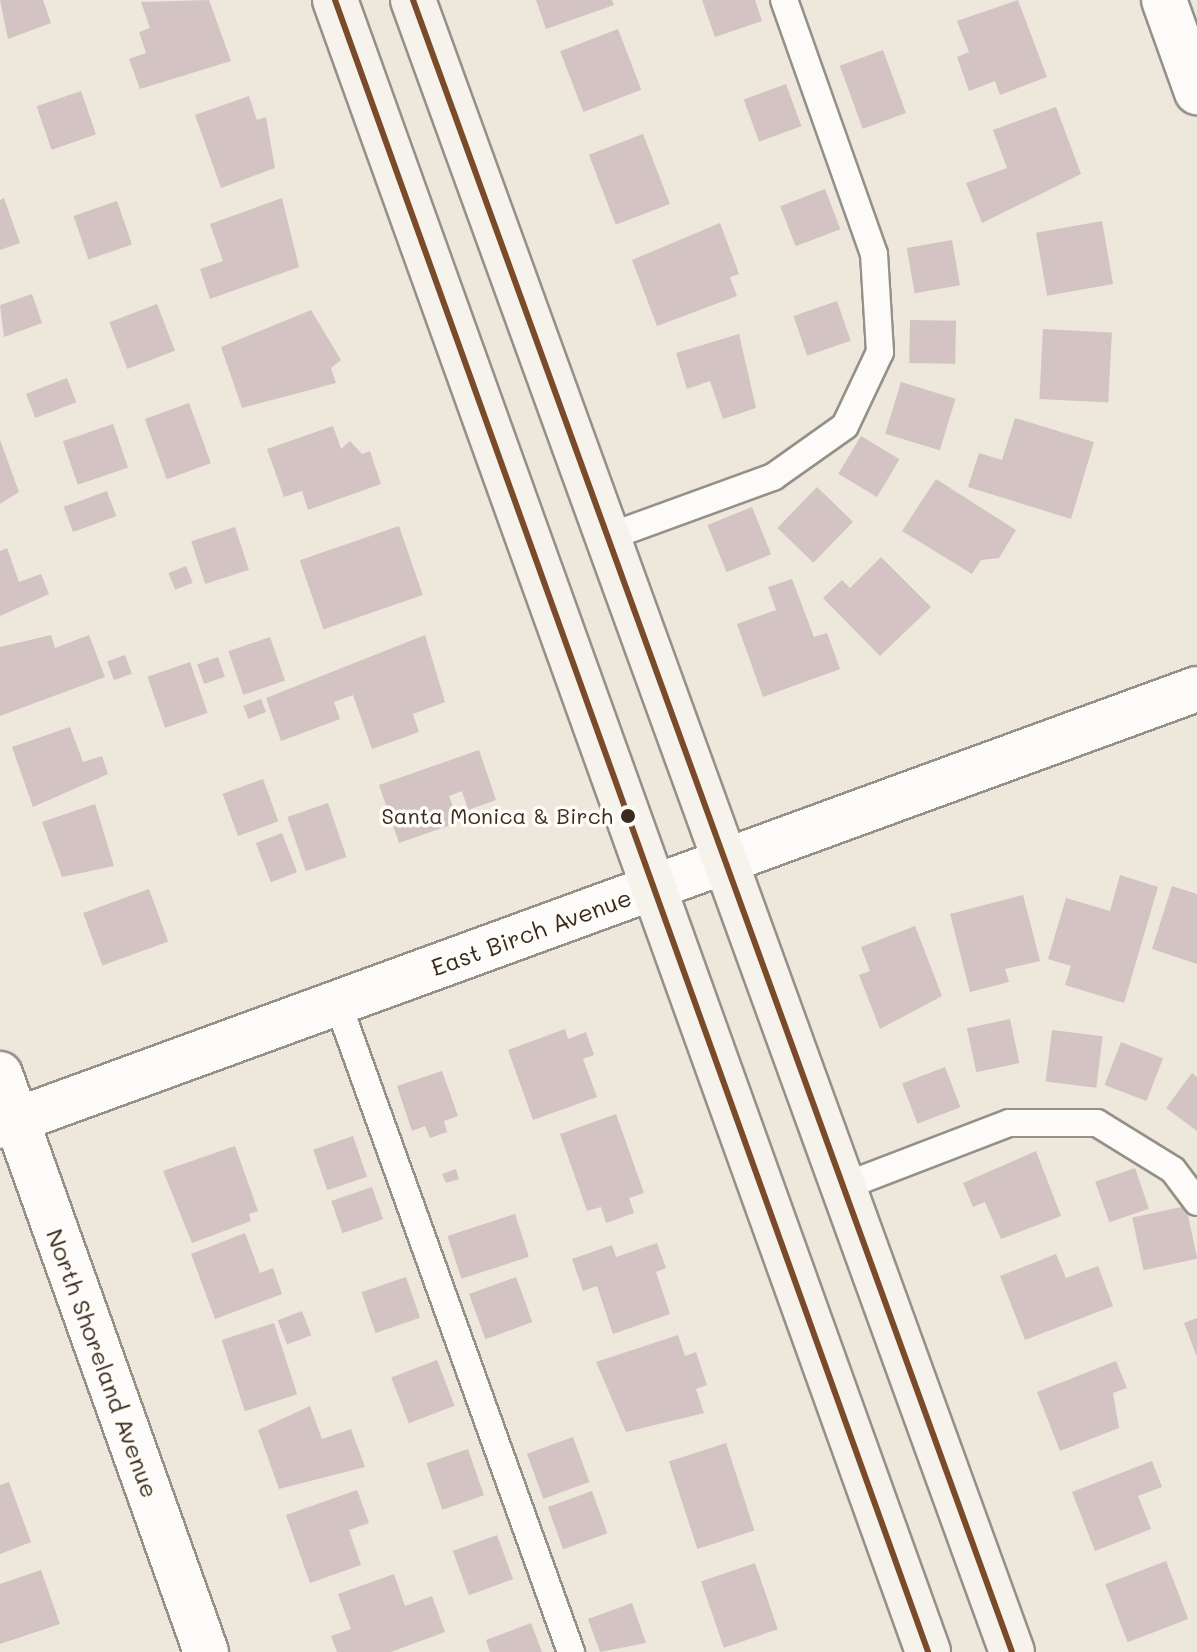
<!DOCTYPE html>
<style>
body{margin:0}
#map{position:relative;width:1197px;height:1652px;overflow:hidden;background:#ede7dc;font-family:Mali,sans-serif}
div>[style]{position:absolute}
.building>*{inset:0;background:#d3c4c3;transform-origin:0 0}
.roads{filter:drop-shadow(2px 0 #959088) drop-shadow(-2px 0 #959088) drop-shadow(0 2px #959088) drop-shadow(0 -2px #959088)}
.lane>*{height:26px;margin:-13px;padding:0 13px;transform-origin:13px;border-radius:13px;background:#fcfbfa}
.street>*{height:44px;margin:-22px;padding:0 22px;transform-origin:22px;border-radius:22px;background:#fcfbfa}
.secondary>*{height:44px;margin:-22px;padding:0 22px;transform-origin:22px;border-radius:22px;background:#f6f2ec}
.bus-1>*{height:6px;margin:-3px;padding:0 3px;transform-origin:3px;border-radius:3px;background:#7a4b2a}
.dots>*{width:22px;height:22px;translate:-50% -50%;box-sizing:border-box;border:4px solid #fdfcf7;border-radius:50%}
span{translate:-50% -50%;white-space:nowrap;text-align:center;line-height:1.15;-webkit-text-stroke:7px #fdfcf7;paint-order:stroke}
.bus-label{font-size:22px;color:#3b2a1e}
.right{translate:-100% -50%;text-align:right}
.street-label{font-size:24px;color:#3b2a1e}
</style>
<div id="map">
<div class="building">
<i style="clip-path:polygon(0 0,43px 0,51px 23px,8px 39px)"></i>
<i style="clip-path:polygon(209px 0,231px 61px,140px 89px,129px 59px,146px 53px,139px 32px,150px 28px,141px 2px)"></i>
<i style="clip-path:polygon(536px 0,612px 0,614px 5px,546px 29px)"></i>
<i style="clip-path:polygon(702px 0,755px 0,762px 21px,715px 37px)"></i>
<i style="clip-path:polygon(1018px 0,1047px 77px,1000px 95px,995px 81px,969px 91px,957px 57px,969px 52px,957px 21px)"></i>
<i style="left:618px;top:29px;width:65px;height:62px;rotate:69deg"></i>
<i style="left:883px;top:50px;width:67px;height:46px;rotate:70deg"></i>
<i style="left:786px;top:84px;width:45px;height:45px;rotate:70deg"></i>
<i style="left:81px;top:91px;width:46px;height:47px;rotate:71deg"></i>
<i style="clip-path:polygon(249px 96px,257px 120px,266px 117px,275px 168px,221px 188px,195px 115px)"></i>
<i style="clip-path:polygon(1056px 107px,1081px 174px,982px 223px,966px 183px,1007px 168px,993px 130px)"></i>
<i style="left:643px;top:134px;width:75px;height:58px;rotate:69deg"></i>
<i style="left:825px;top:189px;width:43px;height:48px;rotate:69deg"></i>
<i style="clip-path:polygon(4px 198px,20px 243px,0 250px,0 200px)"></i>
<i style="clip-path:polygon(282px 198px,299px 267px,210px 299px,200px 269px,223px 261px,210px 224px)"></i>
<i style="left:117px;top:201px;width:46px;height:46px;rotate:71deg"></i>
<i style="left:1102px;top:221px;width:64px;height:67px;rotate:80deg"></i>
<i style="clip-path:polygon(720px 223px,739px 274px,730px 277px,737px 296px,657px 326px,632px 260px)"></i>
<i style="left:952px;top:240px;width:46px;height:46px;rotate:80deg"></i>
<i style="clip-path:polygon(32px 294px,42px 323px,4px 337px,0 305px)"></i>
<i style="left:837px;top:301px;width:42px;height:46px;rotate:71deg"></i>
<i style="left:157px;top:304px;width:50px;height:51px;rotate:69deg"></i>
<i style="clip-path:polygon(311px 310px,341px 360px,331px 368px,336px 383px,242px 408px,221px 347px)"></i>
<i style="left:910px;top:320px;width:46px;height:43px;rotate:1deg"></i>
<i style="left:1043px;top:329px;width:69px;height:70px;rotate:3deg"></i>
<i style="clip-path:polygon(739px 334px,756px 408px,723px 419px,710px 381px,687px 389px,676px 353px)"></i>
<i style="left:67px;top:378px;width:26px;height:44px;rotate:69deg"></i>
<i style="left:901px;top:382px;width:57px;height:54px;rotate:17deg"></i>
<i style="left:189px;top:403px;width:64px;height:47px;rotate:70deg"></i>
<i style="clip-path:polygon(1015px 418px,1094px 442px,1071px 519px,968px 487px,979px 453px,1002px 460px)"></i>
<i style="left:113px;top:424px;width:46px;height:53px;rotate:71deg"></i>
<i style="clip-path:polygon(333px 426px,341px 449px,350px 441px,362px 454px,370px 451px,381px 484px,308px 510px,302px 491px,284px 497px,267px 449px)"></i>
<i style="left:861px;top:436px;width:45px;height:44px;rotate:31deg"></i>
<i style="clip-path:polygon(0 440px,19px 492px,0 504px)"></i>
<i style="clip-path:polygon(936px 479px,1016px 530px,999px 558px,981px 560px,972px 574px,902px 531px)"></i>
<i style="left:817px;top:487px;width:50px;height:57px;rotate:44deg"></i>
<i style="left:107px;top:491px;width:27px;height:46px;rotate:70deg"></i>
<i style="left:752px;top:507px;width:51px;height:48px;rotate:68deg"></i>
<i style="left:399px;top:526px;width:73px;height:105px;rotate:71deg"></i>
<i style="left:235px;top:527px;width:45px;height:46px;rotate:72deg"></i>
<i style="clip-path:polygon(7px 548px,19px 582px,41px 574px,49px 594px,0 616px,0 551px)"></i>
<i style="clip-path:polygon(881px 557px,931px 607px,880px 656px,823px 598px,842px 580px,850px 588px)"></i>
<i style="left:186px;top:566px;width:18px;height:19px;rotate:68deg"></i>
<i style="clip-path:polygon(792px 579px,814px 637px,827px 633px,840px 669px,763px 697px,737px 624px,776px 610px,768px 587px)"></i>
<i style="clip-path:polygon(51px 635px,55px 648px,89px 635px,105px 677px,0 716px,0 647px)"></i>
<i style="clip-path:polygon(425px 635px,445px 702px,413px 714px,419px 732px,372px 749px,353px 695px,334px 702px,340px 719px,281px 741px,266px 698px)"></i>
<i style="left:270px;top:637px;width:46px;height:44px;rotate:71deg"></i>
<i style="left:125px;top:655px;width:20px;height:19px;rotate:70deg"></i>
<i style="left:218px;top:657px;width:21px;height:22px;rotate:71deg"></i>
<i style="left:190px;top:662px;width:54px;height:45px;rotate:71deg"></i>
<i style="left:261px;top:699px;width:14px;height:19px;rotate:69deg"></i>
<i style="clip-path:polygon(70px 727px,83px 762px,102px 756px,108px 774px,33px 807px,12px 747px)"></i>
<i style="clip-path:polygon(479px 750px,496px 800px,468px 810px,462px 791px,449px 796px,459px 822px,399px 843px,379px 785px)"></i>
<i style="left:263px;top:779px;width:45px;height:43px;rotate:70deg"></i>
<i style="left:328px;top:803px;width:57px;height:43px;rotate:71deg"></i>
<i style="clip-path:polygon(95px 804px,114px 866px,62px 877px,42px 822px)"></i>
<i style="left:282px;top:833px;width:42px;height:28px;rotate:69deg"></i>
<i style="clip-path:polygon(1120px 875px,1158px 887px,1124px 1003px,1065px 985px,1071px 966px,1048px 959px,1066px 898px,1110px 911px)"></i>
<i style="clip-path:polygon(1172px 886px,1197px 894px,1197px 964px,1152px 949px)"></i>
<i style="left:149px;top:889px;width:56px;height:70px;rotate:70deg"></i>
<i style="clip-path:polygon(1023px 895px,1040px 961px,1005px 969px,1009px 982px,970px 992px,950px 914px)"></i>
<i style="clip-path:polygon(915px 926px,942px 996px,880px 1029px,859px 975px,870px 971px,861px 947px)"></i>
<i style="left:1010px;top:1019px;width:45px;height:44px;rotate:78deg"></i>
<i style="clip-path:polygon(565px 1029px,568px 1039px,586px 1032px,594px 1055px,583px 1059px,597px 1097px,533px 1120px,508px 1050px)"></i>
<i style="left:1052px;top:1030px;width:51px;height:52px;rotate:7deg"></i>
<i style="left:1121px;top:1042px;width:45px;height:46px;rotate:21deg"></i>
<i style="left:945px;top:1067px;width:43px;height:46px;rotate:69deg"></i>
<i style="clip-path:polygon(442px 1071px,458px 1116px,444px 1121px,447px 1132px,430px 1138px,425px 1126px,412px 1131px,397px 1086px)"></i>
<i style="clip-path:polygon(1192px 1073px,1197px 1077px,1197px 1131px,1166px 1108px)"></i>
<i style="clip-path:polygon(616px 1114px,644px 1193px,629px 1198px,634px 1213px,606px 1223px,601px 1207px,587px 1211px,560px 1134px)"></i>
<i style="left:353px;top:1136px;width:43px;height:42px;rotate:71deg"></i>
<i style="clip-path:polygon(235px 1146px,258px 1211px,249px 1214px,251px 1221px,192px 1243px,163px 1171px)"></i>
<i style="clip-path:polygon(1036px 1151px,1061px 1216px,1001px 1239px,985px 1202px,973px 1207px,963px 1183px)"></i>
<i style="left:1135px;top:1168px;width:43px;height:42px;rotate:71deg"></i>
<i style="clip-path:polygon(456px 1169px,459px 1179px,446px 1183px,442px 1174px)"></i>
<i style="left:372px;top:1187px;width:34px;height:43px;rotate:71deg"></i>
<i style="left:1186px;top:1206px;width:54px;height:55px;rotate:78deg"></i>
<i style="left:515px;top:1214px;width:45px;height:71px;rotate:72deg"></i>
<i style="clip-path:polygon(245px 1233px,260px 1273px,273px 1268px,282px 1294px,215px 1319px,191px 1254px)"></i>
<i style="clip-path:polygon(657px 1243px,666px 1268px,656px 1272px,670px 1314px,613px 1334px,597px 1286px,583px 1291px,572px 1259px,612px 1245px,616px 1257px)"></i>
<i style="clip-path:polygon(1056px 1254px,1066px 1278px,1098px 1266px,1113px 1306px,1025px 1340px,1000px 1276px)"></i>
<i style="left:406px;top:1277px;width:43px;height:47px;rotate:71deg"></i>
<i style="left:516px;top:1277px;width:48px;height:50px;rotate:70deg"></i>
<i style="left:302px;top:1311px;width:26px;height:26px;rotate:69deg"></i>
<i style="clip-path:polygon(1197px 1318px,1197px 1357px,1184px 1323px)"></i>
<i style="left:274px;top:1323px;width:75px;height:55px;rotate:72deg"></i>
<i style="clip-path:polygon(678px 1335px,685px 1356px,696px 1352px,707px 1385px,696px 1389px,704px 1413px,626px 1432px,596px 1362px)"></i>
<i style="left:437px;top:1360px;width:49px;height:49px;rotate:69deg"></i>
<i style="clip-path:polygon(1116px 1361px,1127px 1388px,1113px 1393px,1119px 1428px,1060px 1451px,1037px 1392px)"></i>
<i style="clip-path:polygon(310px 1406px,322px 1439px,351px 1429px,365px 1467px,279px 1489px,258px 1430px)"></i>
<i style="left:573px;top:1437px;width:48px;height:49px;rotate:70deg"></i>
<i style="left:726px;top:1443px;width:92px;height:60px;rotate:72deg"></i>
<i style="left:468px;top:1449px;width:49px;height:44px;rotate:71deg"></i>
<i style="clip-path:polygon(1152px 1461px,1162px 1487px,1138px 1496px,1151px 1529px,1095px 1551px,1072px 1492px)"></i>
<i style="clip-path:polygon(9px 1482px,31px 1542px,0 1554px,0 1485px)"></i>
<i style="clip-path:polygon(357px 1490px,369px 1523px,349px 1530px,361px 1565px,310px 1583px,286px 1515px)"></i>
<i style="left:592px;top:1491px;width:45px;height:47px;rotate:70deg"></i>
<i style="left:497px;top:1535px;width:47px;height:47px;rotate:70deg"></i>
<i style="left:1166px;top:1561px;width:62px;height:65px;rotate:69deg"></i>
<i style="left:755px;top:1563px;width:70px;height:57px;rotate:71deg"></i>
<i style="clip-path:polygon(41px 1570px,60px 1624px,0 1644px,0 1584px)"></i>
<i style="clip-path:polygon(394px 1574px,405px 1606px,432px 1596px,445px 1632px,391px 1652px,337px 1652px,331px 1636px,351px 1629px,338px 1594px)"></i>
<i style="clip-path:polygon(632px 1603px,646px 1643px,600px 1652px,588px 1619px)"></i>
<i style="clip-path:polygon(531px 1623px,542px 1652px,490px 1652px,486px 1640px)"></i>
</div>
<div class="roads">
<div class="lane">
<i style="left:608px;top:537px;width:176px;rotate:-20deg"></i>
<i style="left:773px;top:477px;width:88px;rotate:-35.3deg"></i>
<i style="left:845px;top:426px;width:82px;rotate:-64.7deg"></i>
<i style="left:880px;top:352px;width:98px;rotate:-93.5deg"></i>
<i style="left:874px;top:254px;width:269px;rotate:-109.5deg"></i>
<i style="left:337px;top:1001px;width:692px;rotate:70.23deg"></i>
<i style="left:845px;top:1186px;width:176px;rotate:-21deg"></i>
<i style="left:1009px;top:1123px;width:88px"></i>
<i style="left:1097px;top:1123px;width:89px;rotate:31.7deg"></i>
<i style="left:1173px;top:1170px;width:40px;rotate:53deg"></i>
</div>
<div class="street">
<i style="left:1164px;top:0;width:98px;rotate:70.3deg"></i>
<i style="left:0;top:1074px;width:614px;rotate:70.38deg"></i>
<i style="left:0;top:1126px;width:1274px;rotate:-20.06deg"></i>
</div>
<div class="secondary">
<i style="left:335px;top:0;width:1755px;rotate:70.25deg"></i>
<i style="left:413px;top:0;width:1757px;rotate:70.07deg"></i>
</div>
</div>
<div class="bus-1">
<i style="left:335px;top:0;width:1755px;rotate:70.25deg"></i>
<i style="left:413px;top:0;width:1757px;rotate:70.07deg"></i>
</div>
<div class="dots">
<i style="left:628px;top:816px;background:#3b2a1e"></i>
</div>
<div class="bus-label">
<span class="right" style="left:613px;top:816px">Santa Monica &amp; Birch</span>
</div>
<div class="street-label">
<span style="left:531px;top:932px;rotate:-20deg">East Birch Avenue</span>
<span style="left:103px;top:1363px;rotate:70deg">North Shoreland Avenue</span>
</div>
</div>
